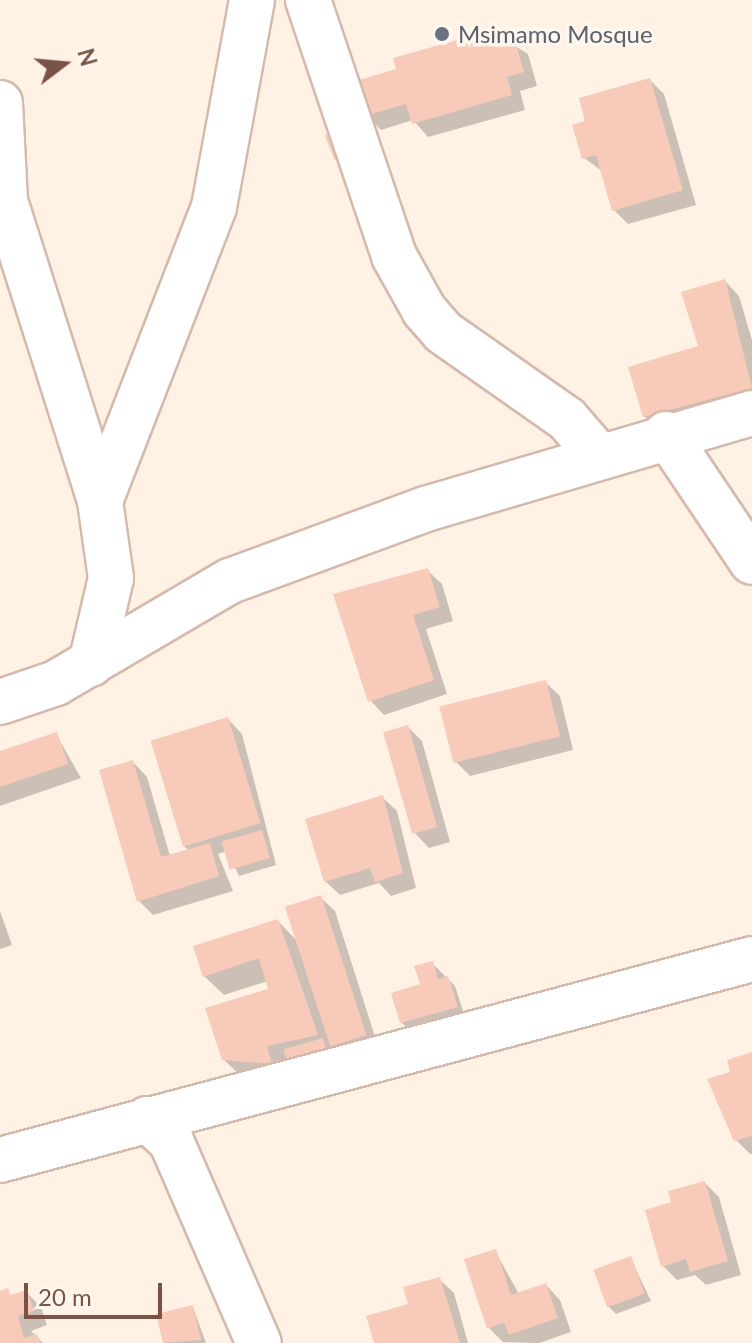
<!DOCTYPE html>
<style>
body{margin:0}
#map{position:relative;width:752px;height:1343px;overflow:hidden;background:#fff1e4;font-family:Lato,sans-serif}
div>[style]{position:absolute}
.shadow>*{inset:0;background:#0003}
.building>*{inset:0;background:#f7cab9;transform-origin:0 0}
.roads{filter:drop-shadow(2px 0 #d4b9ac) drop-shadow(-2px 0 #d4b9ac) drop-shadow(0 2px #d4b9ac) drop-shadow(0 -2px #d4b9ac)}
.street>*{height:44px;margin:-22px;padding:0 22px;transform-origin:22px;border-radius:22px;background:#fff}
.dots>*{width:22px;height:22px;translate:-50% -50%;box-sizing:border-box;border:4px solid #fff6ed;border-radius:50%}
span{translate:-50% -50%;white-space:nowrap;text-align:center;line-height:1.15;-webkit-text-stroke:7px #fff6ed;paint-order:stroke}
.worship-label{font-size:24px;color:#5b616d}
.left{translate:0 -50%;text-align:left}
.north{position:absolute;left:24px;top:24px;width:80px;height:80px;-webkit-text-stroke:6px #fff6ed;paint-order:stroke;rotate:74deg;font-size:22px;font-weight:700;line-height:32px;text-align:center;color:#7a5346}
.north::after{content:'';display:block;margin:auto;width:28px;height:36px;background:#7a5346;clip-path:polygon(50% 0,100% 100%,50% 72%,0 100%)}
.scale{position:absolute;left:24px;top:1283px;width:138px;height:36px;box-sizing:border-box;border:4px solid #7a5346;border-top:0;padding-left:10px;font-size:24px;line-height:28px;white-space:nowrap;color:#7a5346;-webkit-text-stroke:6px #fff6ed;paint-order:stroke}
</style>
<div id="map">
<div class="shadow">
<i style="clip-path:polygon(492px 32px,528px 54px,537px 86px,520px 91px,525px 110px,428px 137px,413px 120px,381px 130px,367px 115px,399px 71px)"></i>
<i style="clip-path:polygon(650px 80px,664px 94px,696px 205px,628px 224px,614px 210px,602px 171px,584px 158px,588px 122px)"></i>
<i style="clip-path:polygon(725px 281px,739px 296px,752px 340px,752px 406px,659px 430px,644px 416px,700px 348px)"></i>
<i style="clip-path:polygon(427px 570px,442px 584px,453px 621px,426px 629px,447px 694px,384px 715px,370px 700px)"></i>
<i style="clip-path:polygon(545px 682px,560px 696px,573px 750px,470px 776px,456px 762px)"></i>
<i style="clip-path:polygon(228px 719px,242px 734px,276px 865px,239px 876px,227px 851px,218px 854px,233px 891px,153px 915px,139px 901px,133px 762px,147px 777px,170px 856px,189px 851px,183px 845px)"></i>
<i style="clip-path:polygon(408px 727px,422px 741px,450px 842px,429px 848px,415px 833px)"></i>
<i style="clip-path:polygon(56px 734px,81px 778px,0 806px,0 753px)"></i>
<i style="clip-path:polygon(382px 797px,397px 811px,416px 888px,391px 896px,379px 883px,340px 895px,325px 881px)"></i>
<i style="clip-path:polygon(320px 897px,335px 911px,379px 1049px,346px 1060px,334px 1047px,337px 1054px,243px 1078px,223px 1059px,271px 990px,268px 981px,224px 995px,204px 976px,278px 921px,299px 943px)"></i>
<i style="clip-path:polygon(0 911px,12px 945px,0 949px)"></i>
<i style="clip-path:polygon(432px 963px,455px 986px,464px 1014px,408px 1029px,401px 1022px)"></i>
<i style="clip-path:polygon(752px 1054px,752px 1154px,750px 1154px,736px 1140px,733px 1073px)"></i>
<i style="clip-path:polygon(705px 1183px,719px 1197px,741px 1275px,706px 1285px,695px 1275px,677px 1280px,663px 1266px,674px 1204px)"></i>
<i style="clip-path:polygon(495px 1251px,519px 1294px,546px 1285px,560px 1300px,571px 1332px,539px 1343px,503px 1342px,489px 1328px)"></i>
<i style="clip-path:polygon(631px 1259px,651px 1301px,616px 1314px,609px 1307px)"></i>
<i style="clip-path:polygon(439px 1279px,454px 1293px,468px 1343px,376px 1343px)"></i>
<i style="clip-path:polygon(26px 1292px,41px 1307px,47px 1325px,31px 1331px,43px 1343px,0 1343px,0 1298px)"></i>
<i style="clip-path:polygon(193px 1307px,206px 1343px,165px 1343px,159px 1315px)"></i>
</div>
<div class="building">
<i style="clip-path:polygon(493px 30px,496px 42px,514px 37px,524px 72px,507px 77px,512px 95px,412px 124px,406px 104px,365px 116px,356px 81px,396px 69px,393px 58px)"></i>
<i style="clip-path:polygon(650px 78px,683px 190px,612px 211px,596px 155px,582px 159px,572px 125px,585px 121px,579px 98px)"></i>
<i style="left:345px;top:127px;width:27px;height:22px;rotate:68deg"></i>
<i style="clip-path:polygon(725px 279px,752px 388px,643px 417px,628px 367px,698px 346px,681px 292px)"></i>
<i style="clip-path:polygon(428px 568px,440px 607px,413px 615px,434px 680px,368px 702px,333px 594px)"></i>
<i style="left:546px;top:680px;width:58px;height:110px;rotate:76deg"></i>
<i style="left:228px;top:717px;width:111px;height:81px;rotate:73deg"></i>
<i style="left:408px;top:725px;width:106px;height:26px;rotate:74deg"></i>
<i style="clip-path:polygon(57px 732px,68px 764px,0 787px,0 751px)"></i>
<i style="clip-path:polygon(133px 760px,161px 857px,210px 843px,219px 876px,137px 902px,99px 770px)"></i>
<i style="clip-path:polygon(383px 795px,403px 873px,375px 882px,370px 868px,324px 882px,305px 819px)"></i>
<i style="left:262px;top:830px;width:29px;height:42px;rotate:74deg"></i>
<i style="left:321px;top:895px;width:147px;height:38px;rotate:72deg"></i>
<i style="clip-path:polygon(278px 919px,318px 1035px,267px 1046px,272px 1064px,222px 1060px,205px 1008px,268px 989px,259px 958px,203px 977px,193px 946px)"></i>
<i style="clip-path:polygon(433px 961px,438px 979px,448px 976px,458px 1007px,400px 1023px,391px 993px,420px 984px,414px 966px)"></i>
<i style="left:323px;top:1038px;width:22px;height:41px;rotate:74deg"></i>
<i style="clip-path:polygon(752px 1052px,752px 1136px,734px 1141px,707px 1079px,730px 1072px,727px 1060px)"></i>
<i style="clip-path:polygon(705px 1181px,728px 1261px,690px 1272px,686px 1259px,661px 1267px,645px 1210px,671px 1202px,668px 1191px)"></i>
<i style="clip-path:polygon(496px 1249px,511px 1295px,546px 1283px,558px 1318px,509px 1335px,504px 1323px,487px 1329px,464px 1259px)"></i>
<i style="left:631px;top:1256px;width:40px;height:40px;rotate:70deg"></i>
<i style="clip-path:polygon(440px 1277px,460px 1343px,374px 1343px,366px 1316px,408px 1304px,403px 1287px)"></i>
<i style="clip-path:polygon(8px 1288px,10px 1295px,27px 1290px,34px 1311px,18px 1316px,24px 1338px,37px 1334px,40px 1343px,0 1343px,0 1291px)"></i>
<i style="clip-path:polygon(193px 1305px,201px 1340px,163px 1343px,156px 1314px)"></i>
</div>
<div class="roads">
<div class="street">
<i style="left:308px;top:0;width:270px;rotate:71.4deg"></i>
<i style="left:394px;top:256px;width:62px;rotate:60.9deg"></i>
<i style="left:424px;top:310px;width:29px;rotate:49deg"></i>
<i style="left:443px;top:332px;width:151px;rotate:35.1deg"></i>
<i style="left:567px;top:419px;width:48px;rotate:49.3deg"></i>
<i style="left:0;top:103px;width:98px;rotate:87.1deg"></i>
<i style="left:5px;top:201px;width:315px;rotate:72.4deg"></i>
<i style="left:100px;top:501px;width:78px;rotate:81.9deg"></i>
<i style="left:111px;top:578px;width:88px;rotate:103.1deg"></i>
<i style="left:666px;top:434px;width:154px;rotate:56.1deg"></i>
<i style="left:100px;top:501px;width:315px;rotate:-68.8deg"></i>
<i style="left:214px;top:207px;width:210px;rotate:-79.6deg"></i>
<i style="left:0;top:702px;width:59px;rotate:-18.7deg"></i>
<i style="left:56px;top:683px;width:202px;rotate:-30.4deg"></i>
<i style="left:230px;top:581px;width:209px;rotate:-20.2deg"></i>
<i style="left:426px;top:509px;width:340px;rotate:-16.4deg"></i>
<i style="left:147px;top:1119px;width:33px;rotate:43deg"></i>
<i style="left:171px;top:1141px;width:220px;rotate:66.5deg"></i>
<i style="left:0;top:1160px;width:778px;rotate:-14.96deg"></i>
</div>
</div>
<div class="dots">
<i style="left:442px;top:34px;background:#6b7280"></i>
</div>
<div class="worship-label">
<span class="left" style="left:458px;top:34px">Msimamo Mosque</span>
</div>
<div class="north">N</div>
<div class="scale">20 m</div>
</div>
